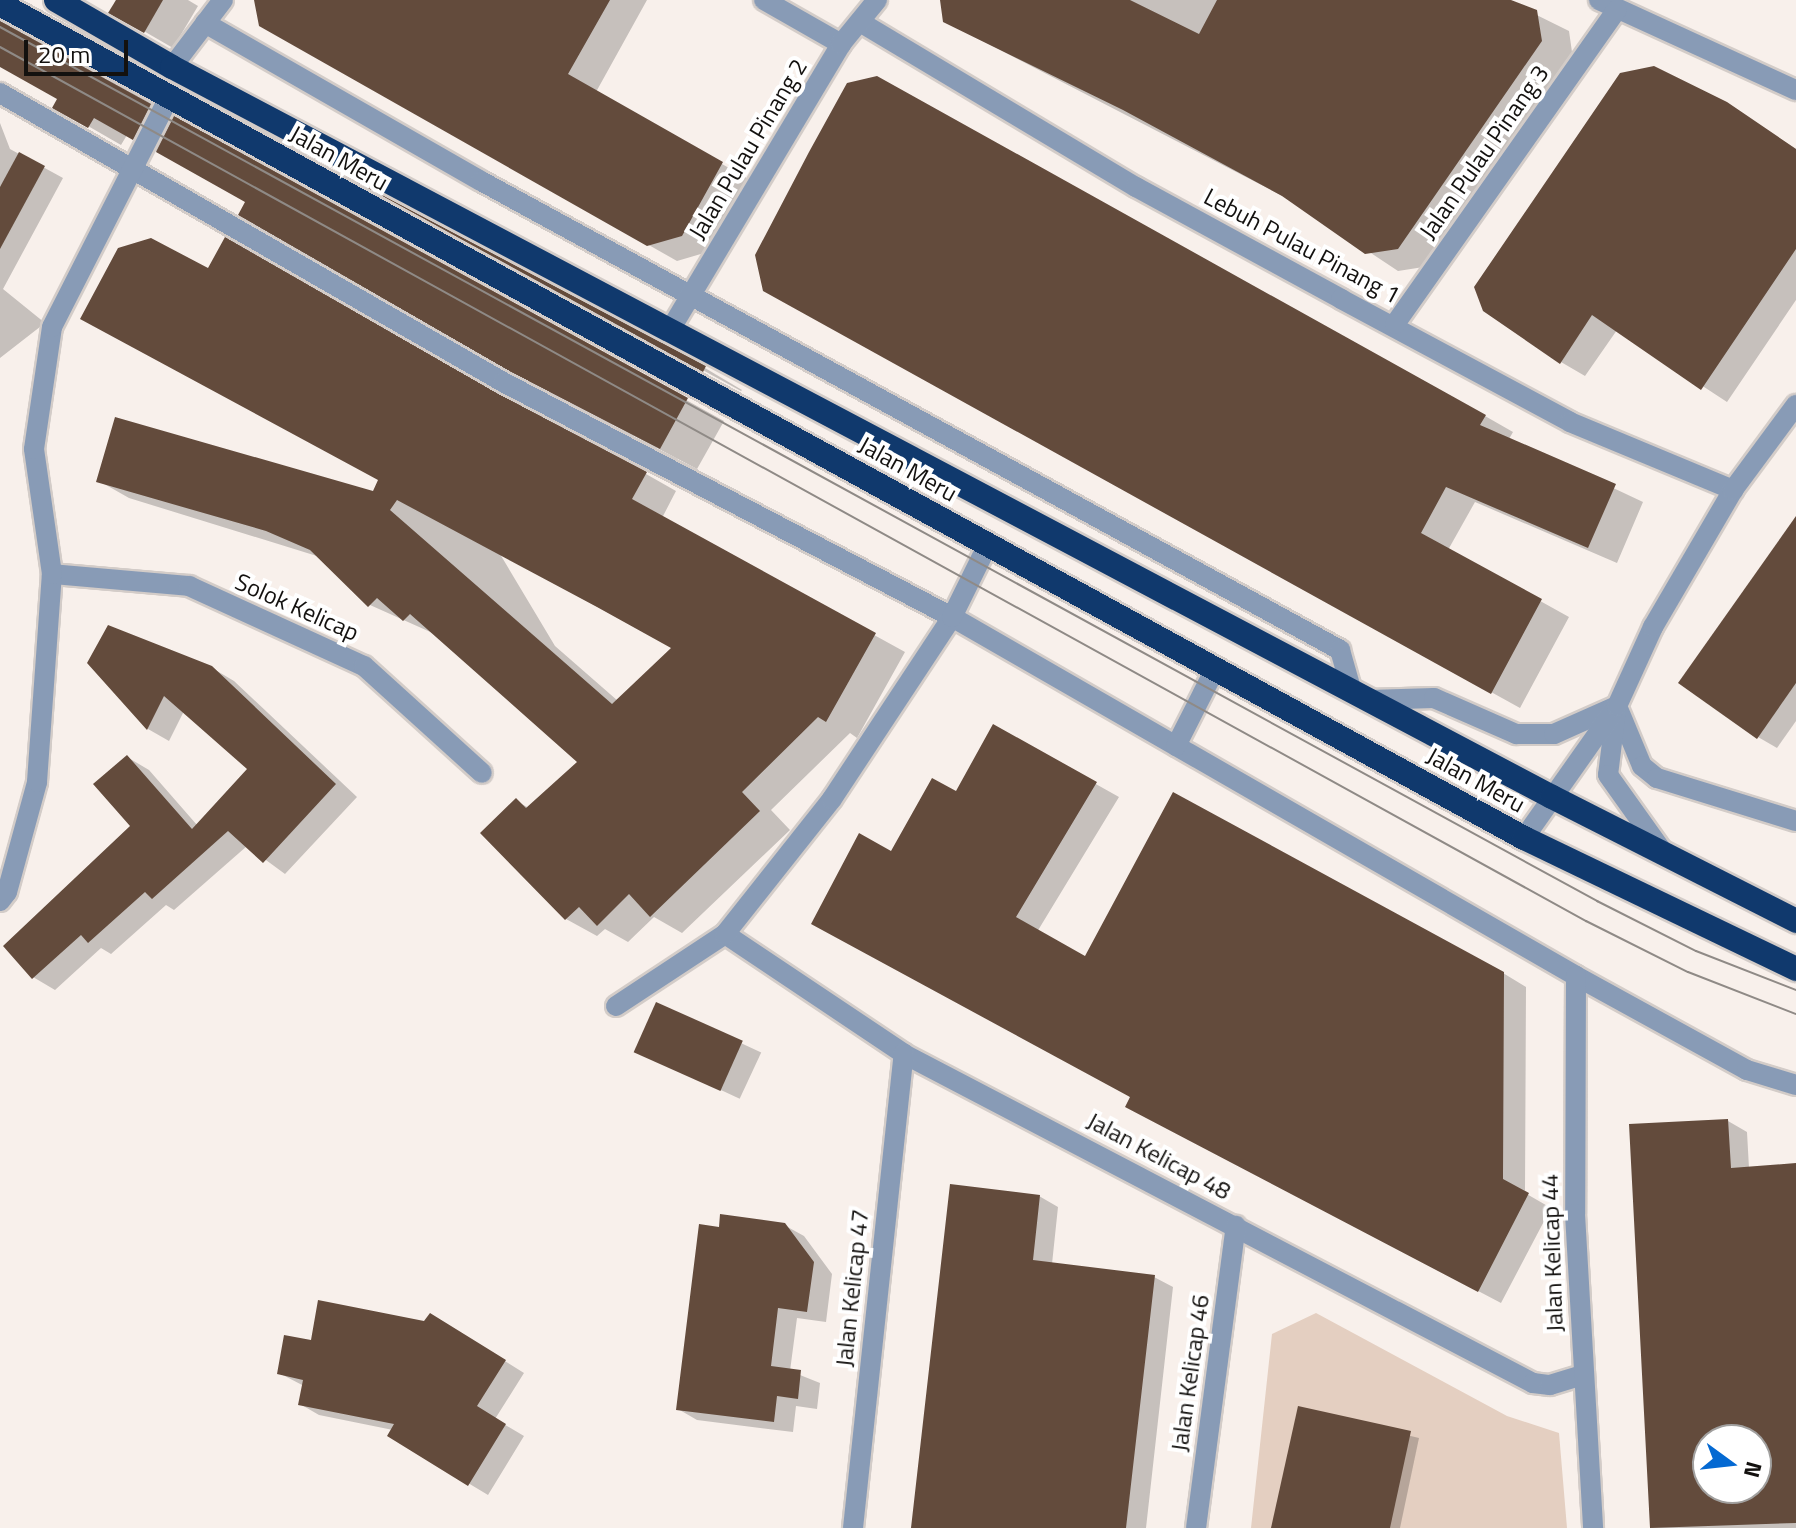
<!DOCTYPE html>
<style>
body{margin:0}
#map{position:relative;width:1796px;height:1528px;overflow:hidden;background:#f8f0eb;font-family:"Titillium Web",sans-serif}
div>[style]{position:absolute}
.green>*{inset:0;background:#e4cfc1}
.shadow>*{inset:0;background:#0003;transform-origin:0 0}
.building>*{inset:0;background:#634b3c;transform-origin:0 0}
.roads{filter:drop-shadow(2px 0 #d3ccc8) drop-shadow(-2px 0 #d3ccc8) drop-shadow(0 2px #d3ccc8) drop-shadow(0 -2px #d3ccc8)}
.minor>*{height:20px;margin:-10px;padding:0 10px;transform-origin:10px;border-radius:10px;background:#889bb6}
.highway>*{height:24px;margin:-12px;padding:0 12px;transform-origin:12px;border-radius:12px;background:#10396d}
.tram>*{height:2px;margin:-1px;padding:0 1px;transform-origin:1px;border-radius:1px;background:#8f8a86}
span{translate:-50% -50%;white-space:nowrap;text-align:center;line-height:1.15;-webkit-text-stroke:8px #fff;paint-order:stroke}
.street-label{font-size:24px;color:#13110f}
.north{position:absolute;left:1692px;top:1424px;width:80px;height:80px;box-sizing:border-box;background:#fff;border:2px solid #a1a09f;border-radius:50%;rotate:105deg;font-size:22px;font-weight:700;line-height:32px;text-align:center;color:#13110f}
.north::after{content:'';display:block;margin:auto;width:28px;height:36px;background:#0469d2;clip-path:polygon(50% 0,100% 100%,50% 72%,0 100%)}
.scale{position:absolute;left:24px;top:40px;width:104px;height:36px;box-sizing:border-box;border:4px solid #13110f;border-top:0;padding-left:10px;font-size:24px;line-height:28px;white-space:nowrap;color:#13110f;-webkit-text-stroke:6px #fff;paint-order:stroke}
</style>
<div id="map">
<div class="green">
<i style="clip-path:polygon(1316px 1313px,1507px 1416px,1559px 1433px,1567px 1528px,1251px 1528px,1272px 1334px)"></i>
</div>
<div class="shadow">
<i style="clip-path:polygon(188px 0,198px 6px,173px 48px,111px 12px,116px 0)"></i>
<i style="clip-path:polygon(256px 0,647px 0,596px 92px,750px 180px,711px 251px,677px 261px,261px 25px)"></i>
<i style="clip-path:polygon(942px 0,1506px 0,1569px 31px,1573px 59px,1430px 266px,1398px 271px,1294px 202px,944px 21px)"></i>
<i style="clip-path:polygon(0 19px,724px 421px,697px 469px,548px 391px,247px 202px,127px 135px,121px 145px,55px 107px,60px 98px,0 65px)"></i>
<i style="clip-path:polygon(1726px 104px,1796px 149px,1796px 300px,1727px 402px,1617px 330px,1585px 376px,1561px 362px)"></i>
<i style="clip-path:polygon(0 123px,10px 149px,63px 178px,3px 289px,45px 323px,0 358px)"></i>
<i style="clip-path:polygon(518px 269px,705px 368px,742px 390px,741px 391px)"></i>
<i style="clip-path:polygon(evenodd,209px 270px,496px 395px,646px 474px,676px 491px,662px 518px,905px 652px,857px 738px,850px 733px,771px 810px,790px 830px,682px 933px,654px 917px,628px 942px,605px 929px,597px 936px,566px 919px,483px 833px,516px 801px,529px 808px,580px 762px,437px 635px,370px 605px,320px 557px,129px 498px,99px 481px,374px 493px,380px 480px,209px 270px,500px 554px,673px 648px,618px 701px,555px 646px,500px 554px)"></i>
<i style="clip-path:polygon(793px 306px,1485px 416px,1513px 432px,1509px 439px,1643px 502px,1617px 563px,1475px 502px,1448px 550px,1569px 617px,1520px 708px)"></i>
<i style="clip-path:polygon(1796px 519px,1796px 721px,1777px 748px,1758px 737px)"></i>
<i style="clip-path:polygon(90px 663px,212px 668px,234px 681px,357px 797px,285px 874px,247px 846px,174px 910px,166px 905px,111px 954px,101px 948px,55px 990px,33px 977px,133px 826px,127px 757px,149px 770px,197px 825px,250px 769px,184px 711px,169px 741px,148px 729px)"></i>
<i style="clip-path:polygon(994px 727px,1119px 797px,1037px 932px,1086px 959px,1503px 973px,1526px 987px,1525px 1193px,1551px 1208px,1501px 1303px,1151px 1119px,892px 853px,956px 793px)"></i>
<i style="left:657px;top:1004px;width:115px;height:51px;rotate:25deg"></i>
<i style="clip-path:polygon(evenodd,1728px 1121px,1747px 1132px,1749px 1168px,1796px 1165px,1796px 1528px,1652px 1528px,1631px 1126px,1728px 1121px,1708px 1440px,1756px 1440px,1756px 1488px,1708px 1488px,1708px 1440px)"></i>
<i style="clip-path:polygon(1039px 1196px,1058px 1207px,1052px 1264px,1154px 1277px,1173px 1287px,1146px 1528px,911px 1528px)"></i>
<i style="clip-path:polygon(784px 1225px,804px 1236px,832px 1274px,826px 1322px,797px 1318px,790px 1371px,820px 1383px,817px 1409px,796px 1406px,793px 1432px,697px 1420px,678px 1409px,720px 1229px)"></i>
<i style="clip-path:polygon(449px 1326px,524px 1373px,495px 1419px,524px 1436px,488px 1495px,390px 1436px,393px 1430px,319px 1415px,300px 1404px,304px 1386px,279px 1373px,312px 1343px)"></i>
<i style="clip-path:polygon(1299px 1409px,1419px 1438px,1400px 1528px,1273px 1528px)"></i>
</div>
<div class="building">
<i style="clip-path:polygon(116px 0,163px 0,144px 33px,108px 13px)"></i>
<i style="clip-path:polygon(254px 0,610px 0,568px 74px,723px 162px,682px 236px,647px 246px,259px 26px)"></i>
<i style="clip-path:polygon(940px 0,1130px 0,1199px 34px,1217px 0,1511px 0,1537px 10px,1542px 41px,1398px 249px,1365px 254px,1282px 196px,1123px 110px,943px 22px)"></i>
<i style="clip-path:polygon(0 21px,151px 104px,133px 140px,94px 118px,88px 128px,52px 108px,57px 99px,0 67px)"></i>
<i style="clip-path:polygon(1654px 66px,1727px 102px,1796px 149px,1796px 249px,1701px 390px,1592px 315px,1560px 364px,1483px 311px,1474px 287px,1620px 73px)"></i>
<i style="clip-path:polygon(877px 76px,1486px 415px,1480px 425px,1616px 484px,1588px 548px,1446px 487px,1421px 533px,1542px 599px,1491px 694px,763px 291px,755px 255px,809px 152px,847px 83px)"></i>
<i style="clip-path:polygon(174px 116px,688px 398px,660px 449px,509px 371px,238px 215px,245px 202px,156px 152px)"></i>
<i style="clip-path:polygon(19px 152px,45px 166px,0 249px,0 187px)"></i>
<i style="clip-path:polygon(333px 169px,706px 366px,703px 372px)"></i>
<i style="clip-path:polygon(evenodd,225px 237px,497px 393px,647px 472px,632px 499px,876px 633px,826px 722px,818px 717px,742px 792px,760px 811px,650px 917px,629px 894px,597px 926px,579px 907px,565px 920px,480px 833px,516px 798px,526px 808px,577px 762px,410px 614px,403px 621px,377px 598px,368px 607px,310px 550px,266px 531px,96px 482px,115px 417px,373px 491px,378px 480px,80px 319px,118px 248px,151px 238px,208px 268px,225px 237px,397px 500px,597px 607px,671px 648px,612px 704px,390px 510px,397px 500px)"></i>
<i style="clip-path:polygon(1796px 516px,1796px 683px,1757px 739px,1678px 683px)"></i>
<i style="clip-path:polygon(108px 625px,212px 666px,336px 784px,263px 863px,228px 831px,152px 899px,145px 892px,88px 943px,81px 935px,32px 979px,3px 946px,130px 826px,93px 784px,127px 755px,192px 829px,247px 769px,164px 696px,147px 730px,87px 663px)"></i>
<i style="clip-path:polygon(993px 724px,1097px 782px,1016px 917px,1085px 956px,1173px 792px,1504px 972px,1503px 1179px,1529px 1193px,1478px 1292px,1125px 1107px,1130px 1097px,811px 924px,859px 833px,891px 851px,932px 778px,956px 791px)"></i>
<i style="left:656px;top:1002px;width:95px;height:55px;rotate:24deg"></i>
<i style="clip-path:polygon(evenodd,1728px 1119px,1731px 1168px,1796px 1163px,1796px 1523px,1650px 1528px,1629px 1124px,1728px 1119px,1708px 1440px,1756px 1440px,1756px 1488px,1708px 1488px,1708px 1440px)"></i>
<i style="clip-path:polygon(950px 1184px,1040px 1195px,1033px 1260px,1155px 1275px,1126px 1528px,911px 1528px)"></i>
<i style="clip-path:polygon(720px 1214px,785px 1223px,814px 1262px,807px 1312px,778px 1308px,771px 1366px,801px 1370px,798px 1399px,777px 1396px,774px 1422px,676px 1410px,699px 1224px,719px 1227px)"></i>
<i style="clip-path:polygon(318px 1300px,424px 1321px,430px 1313px,506px 1360px,477px 1406px,506px 1424px,468px 1486px,387px 1436px,394px 1424px,298px 1405px,303px 1380px,277px 1374px,284px 1335px,311px 1340px)"></i>
<i style="clip-path:polygon(1298px 1406px,1411px 1431px,1390px 1528px,1271px 1528px)"></i>
</div>
<div class="roads">
<div class="minor">
<i style="left:764px;top:0;width:89px;rotate:29.7deg"></i>
<i style="left:1599px;top:0;width:217px;rotate:24.6deg"></i>
<i style="left:860px;top:22px;width:322px;rotate:30.9deg"></i>
<i style="left:1136px;top:187px;width:234px;rotate:28.6deg"></i>
<i style="left:1341px;top:299px;width:260px;rotate:28.2deg"></i>
<i style="left:1570px;top:422px;width:177px;rotate:22.6deg"></i>
<i style="left:205px;top:23px;width:318px;rotate:29.8deg"></i>
<i style="left:481px;top:181px;width:979px;rotate:28.63deg"></i>
<i style="left:1340px;top:650px;width:44px;rotate:74.1deg"></i>
<i style="left:172px;top:67px;width:84px;rotate:-52.7deg"></i>
<i style="left:0;top:93px;width:580px;rotate:29.88deg"></i>
<i style="left:503px;top:382px;width:507px;rotate:27.63deg"></i>
<i style="left:952px;top:617px;width:720px;rotate:29.91deg"></i>
<i style="left:1576px;top:976px;width:195px;rotate:28.8deg"></i>
<i style="left:1747px;top:1070px;width:51px;rotate:17deg"></i>
<i style="left:1395px;top:324px;width:385px;rotate:-54.8deg"></i>
<i style="left:670px;top:330px;width:333px;rotate:-59.1deg"></i>
<i style="left:841px;top:44px;width:57px;rotate:-50.7deg"></i>
<i style="left:52px;top:574px;width:138px;rotate:5deg"></i>
<i style="left:189px;top:586px;width:192px;rotate:24.6deg"></i>
<i style="left:364px;top:666px;width:159px;rotate:42.2deg"></i>
<i style="left:1369px;top:700px;width:65px;rotate:-1.8deg"></i>
<i style="left:1434px;top:698px;width:90px;rotate:23.7deg"></i>
<i style="left:1516px;top:734px;width:38px"></i>
<i style="left:1554px;top:734px;width:69px;rotate:-24deg"></i>
<i style="left:1617px;top:706px;width:65px;rotate:67.4deg"></i>
<i style="left:1642px;top:766px;width:19px;rotate:39deg"></i>
<i style="left:1657px;top:778px;width:145px;rotate:17.2deg"></i>
<i style="left:1616px;top:710px;width:65px;rotate:97deg"></i>
<i style="left:1608px;top:775px;width:95px;rotate:54.5deg"></i>
<i style="left:1176px;top:746px;width:86px;rotate:-63.1deg"></i>
<i style="left:1524px;top:838px;width:161px;rotate:-54.8deg"></i>
<i style="left:1617px;top:706px;width:87px;rotate:-65.5deg"></i>
<i style="left:1653px;top:627px;width:159px;rotate:-59.7deg"></i>
<i style="left:1733px;top:490px;width:106px;rotate:-53.5deg"></i>
<i style="left:0;top:901px;width:11px;rotate:-52deg"></i>
<i style="left:7px;top:892px;width:114px;rotate:-74.7deg"></i>
<i style="left:37px;top:782px;width:209px;rotate:-85.9deg"></i>
<i style="left:52px;top:574px;width:126px;rotate:-98.2deg"></i>
<i style="left:34px;top:449px;width:123px;rotate:-81.6deg"></i>
<i style="left:52px;top:327px;width:258px;rotate:-63deg"></i>
<i style="left:725px;top:934px;width:216px;rotate:33.8deg"></i>
<i style="left:904px;top:1054px;width:710px;rotate:27.61deg"></i>
<i style="left:1533px;top:1383px;width:17px;rotate:7deg"></i>
<i style="left:1550px;top:1385px;width:34px;rotate:-17deg"></i>
<i style="left:1576px;top:976px;width:238px;rotate:90.2deg"></i>
<i style="left:1575px;top:1214px;width:315px;rotate:86.7deg"></i>
<i style="left:616px;top:1006px;width:131px;rotate:-33.4deg"></i>
<i style="left:725px;top:934px;width:172px;rotate:-51.6deg"></i>
<i style="left:832px;top:799px;width:218px;rotate:-56.6deg"></i>
<i style="left:952px;top:617px;width:81px;rotate:-63.7deg"></i>
<i style="left:853px;top:1528px;width:477px;rotate:-83.9deg"></i>
<i style="left:1196px;top:1528px;width:305px;rotate:-82.5deg"></i>
</div>
<div class="highway">
<i style="left:56px;top:0;width:134px;rotate:30deg"></i>
<i style="left:172px;top:67px;width:1561px;rotate:27.88deg"></i>
<i style="left:1552px;top:797px;width:274px;rotate:26.9deg"></i>
<i style="left:0;top:4px;width:1737px;rotate:28.69deg"></i>
<i style="left:1524px;top:838px;width:302px;rotate:25.7deg"></i>
</div>
</div>
<div class="tram">
<i style="left:0;top:27px;width:1821px;rotate:28.69deg"></i>
<i style="left:1597px;top:901px;width:111px;rotate:26.8deg"></i>
<i style="left:1696px;top:951px;width:107px;rotate:21.3deg"></i>
<i style="left:0;top:47px;width:1811px;rotate:28.86deg"></i>
<i style="left:1586px;top:921px;width:114px;rotate:26.6deg"></i>
<i style="left:1688px;top:972px;width:116px;rotate:21.3deg"></i>
</div>
<div class="street-label">
<span style="left:748px;top:149px;rotate:-59deg">Jalan Pulau Pinang 2</span>
<span style="left:1484px;top:152px;rotate:-55deg">Jalan Pulau Pinang 3</span>
<span style="left:339px;top:158px;rotate:29deg">Jalan Meru</span>
<span style="left:1302px;top:246px;rotate:28deg">Lebuh Pulau Pinang 1</span>
<span style="left:908px;top:469px;rotate:29deg">Jalan Meru</span>
<span style="left:297px;top:607px;rotate:24deg">Solok Kelicap</span>
<span style="left:1476px;top:780px;rotate:29deg">Jalan Meru</span>
<span style="left:1159px;top:1156px;rotate:28deg">Jalan Kelicap 48</span>
<span style="left:1552px;top:1253px;rotate:-92deg">Jalan Kelicap 44</span>
<span style="left:852px;top:1288px;rotate:-84deg">Jalan Kelicap 47</span>
<span style="left:1190px;top:1373px;rotate:-82deg">Jalan Kelicap 46</span>
</div>
<div class="north">N</div>
<div class="scale">20 m</div>
</div>
